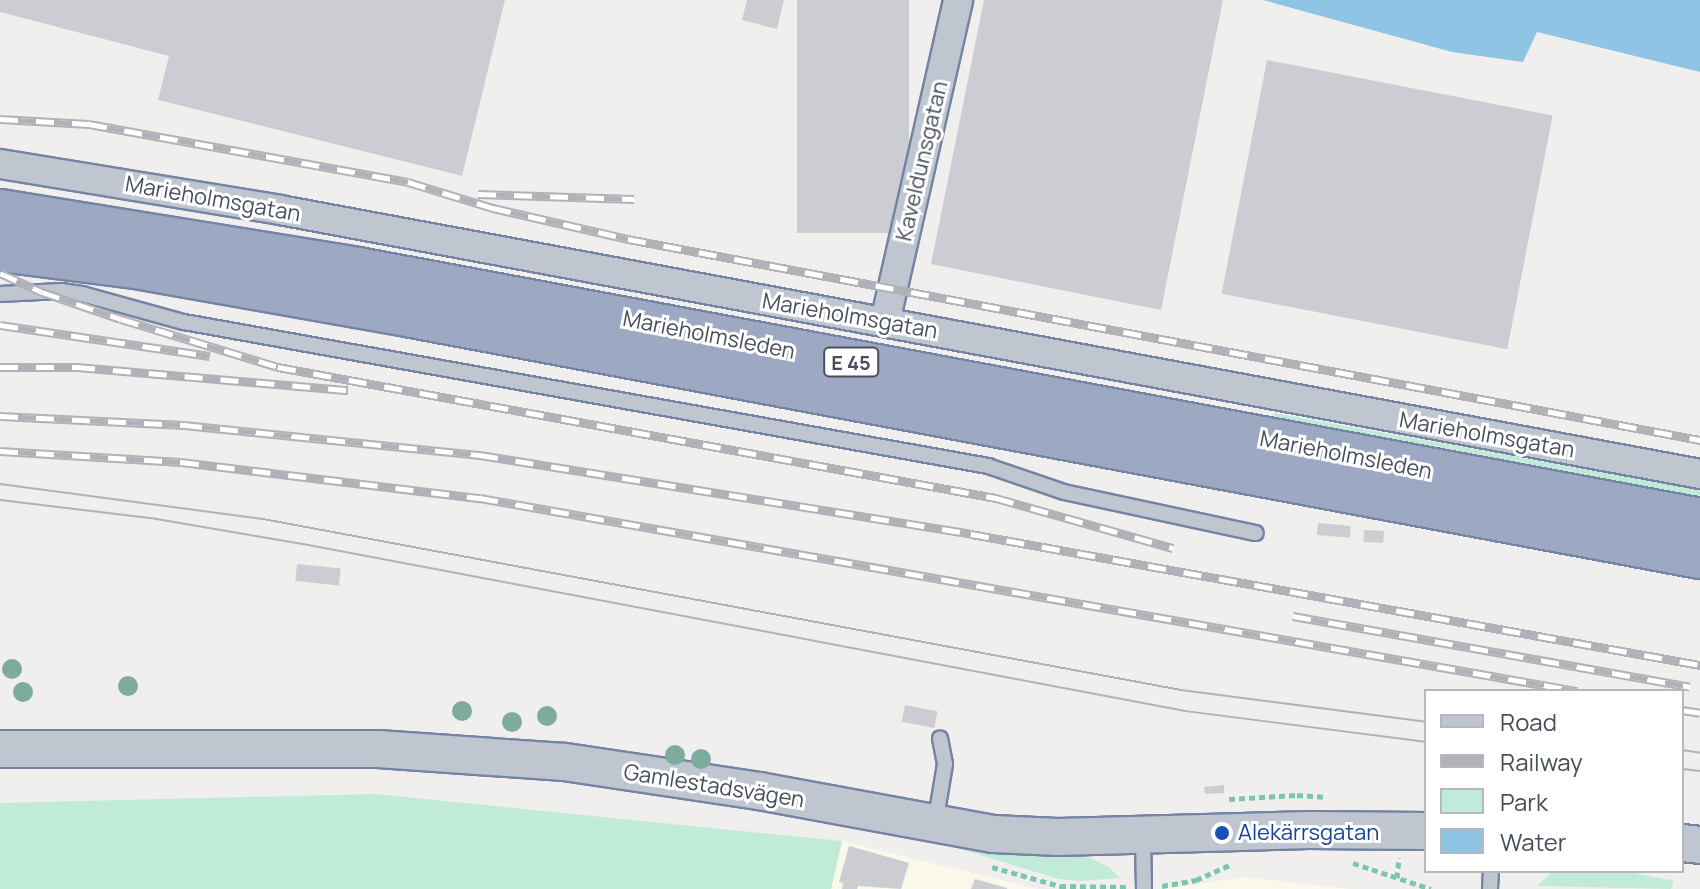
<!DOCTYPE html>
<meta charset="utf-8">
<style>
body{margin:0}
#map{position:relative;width:1700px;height:889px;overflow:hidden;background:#f1efee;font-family:Manrope,sans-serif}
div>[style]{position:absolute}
.commercial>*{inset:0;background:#faf8e9}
.green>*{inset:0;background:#c0ebd9}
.water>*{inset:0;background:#90c4e5}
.building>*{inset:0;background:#cccdd3;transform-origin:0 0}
.path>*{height:5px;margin-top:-2.5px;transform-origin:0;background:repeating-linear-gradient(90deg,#7ac7af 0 6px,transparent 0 10px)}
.roads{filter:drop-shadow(2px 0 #7583a5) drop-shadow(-2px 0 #7583a5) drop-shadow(0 2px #7583a5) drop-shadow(0 -2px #7583a5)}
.service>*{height:14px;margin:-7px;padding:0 7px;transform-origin:7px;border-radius:7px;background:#c0c6cf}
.minor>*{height:28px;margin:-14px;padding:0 14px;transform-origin:14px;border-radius:14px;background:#c0c6cf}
.tertiary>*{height:36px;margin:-18px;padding:0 18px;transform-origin:18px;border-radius:18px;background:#c0c6cf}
.trunk>*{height:44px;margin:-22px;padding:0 22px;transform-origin:22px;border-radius:22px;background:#9da8c2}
.tram>*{height:2px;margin:-1px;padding:0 1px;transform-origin:1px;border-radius:1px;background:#b1b2b8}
.rail>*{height:9px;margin-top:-4.5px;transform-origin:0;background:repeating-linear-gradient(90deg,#fff 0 18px,#b1b2b8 0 36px);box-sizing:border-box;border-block:2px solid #b1b2b8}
.trees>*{width:20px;height:20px;margin:-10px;border-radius:50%;background:#7dac9d}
.dots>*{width:22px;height:22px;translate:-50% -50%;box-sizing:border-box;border:4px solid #fff;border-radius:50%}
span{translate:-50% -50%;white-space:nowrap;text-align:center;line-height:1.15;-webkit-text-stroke:6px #fff;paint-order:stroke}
.shield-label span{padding:2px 6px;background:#fff;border:2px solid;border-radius:6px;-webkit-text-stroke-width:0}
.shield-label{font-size:20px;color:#484e5a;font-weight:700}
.street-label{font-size:22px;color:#484e5a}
.transit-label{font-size:22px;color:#164399}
.left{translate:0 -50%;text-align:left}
.legend{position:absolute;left:1424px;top:689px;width:260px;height:184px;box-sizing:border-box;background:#fff;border:2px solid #b6b8bd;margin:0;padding:10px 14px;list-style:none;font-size:24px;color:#484e5a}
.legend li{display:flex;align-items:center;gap:16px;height:40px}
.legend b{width:40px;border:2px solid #b6b8bd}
</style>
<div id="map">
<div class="commercial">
<i style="clip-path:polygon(842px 841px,1037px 889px,831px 889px)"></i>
<i style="clip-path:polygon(1244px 877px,1351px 889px,1164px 889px)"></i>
</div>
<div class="green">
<i style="clip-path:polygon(1274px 413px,1700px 490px,1700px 502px,1273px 421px)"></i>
<i style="clip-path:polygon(375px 794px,842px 841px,831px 889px,0 889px,0 803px)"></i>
<i style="clip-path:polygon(940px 843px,1086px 856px,1109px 867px,1120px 878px,1079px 881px,1059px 879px)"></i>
<i style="clip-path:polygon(1553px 871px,1624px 871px,1674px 881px,1671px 889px,1537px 886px)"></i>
</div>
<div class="water">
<i style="clip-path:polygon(1263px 0,1700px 0,1700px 72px,1537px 32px,1523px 62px,1452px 52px)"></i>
</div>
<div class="building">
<i style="clip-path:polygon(0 0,505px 0,462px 176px,158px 100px,169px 56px,0 12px)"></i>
<i style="clip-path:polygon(747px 0,784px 0,777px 29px,742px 20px)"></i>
<i style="left:797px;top:0;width:112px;height:233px"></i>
<i style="clip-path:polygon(984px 0,1223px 0,1161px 310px,931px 264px)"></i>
<i style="left:1267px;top:60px;width:291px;height:238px;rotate:11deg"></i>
<i style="left:1318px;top:523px;width:33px;height:12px;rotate:5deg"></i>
<i style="left:1364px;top:530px;width:20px;height:12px;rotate:3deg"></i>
<i style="left:297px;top:564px;width:44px;height:17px;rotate:6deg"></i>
<i style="left:905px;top:705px;width:33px;height:17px;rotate:11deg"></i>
<i style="clip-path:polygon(1224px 785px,1224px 793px,1205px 794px,1204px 787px)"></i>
<i style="clip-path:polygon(849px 846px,909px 863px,901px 889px,858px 886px,857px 889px,842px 889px,843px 883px,839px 882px)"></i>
<i style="clip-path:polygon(975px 879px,1007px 888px,1007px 889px,971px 889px)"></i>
</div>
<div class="path">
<i style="left:1229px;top:799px;width:68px;rotate:-3.4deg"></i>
<i style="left:1297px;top:795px;width:26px;rotate:4deg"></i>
<i style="left:1353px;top:863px;width:82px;rotate:18.4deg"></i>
<i style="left:992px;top:867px;width:71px;rotate:15.6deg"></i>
<i style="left:1060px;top:886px;width:68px;rotate:0.8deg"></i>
<i style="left:1397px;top:878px;width:20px;rotate:-84deg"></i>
<i style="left:1162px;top:886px;width:35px;rotate:-10deg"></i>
<i style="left:1196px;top:880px;width:39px;rotate:-24deg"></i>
</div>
<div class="roads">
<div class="service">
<i style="left:0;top:294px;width:61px;rotate:-2.8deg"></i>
<i style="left:61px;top:291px;width:21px;rotate:8deg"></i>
<i style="left:82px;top:294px;width:106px;rotate:15.4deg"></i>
<i style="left:184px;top:322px;width:817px;rotate:10.15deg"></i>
<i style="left:988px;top:466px;width:80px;rotate:18.9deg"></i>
<i style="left:1064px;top:492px;width:196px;rotate:12.1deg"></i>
<i style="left:935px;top:824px;width:61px;rotate:-80.5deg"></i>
<i style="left:945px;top:764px;width:26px;rotate:-101deg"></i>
<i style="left:1143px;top:837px;width:52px;rotate:88.9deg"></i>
<i style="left:1490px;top:889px;width:18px;rotate:-87deg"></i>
</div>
<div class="minor">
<i style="left:0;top:164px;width:284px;rotate:9.3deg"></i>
<i style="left:280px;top:210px;width:1444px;rotate:10.53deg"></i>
<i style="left:885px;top:322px;width:330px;rotate:-77.2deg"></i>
</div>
<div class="tertiary">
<i style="left:0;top:749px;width:378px"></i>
<i style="left:378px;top:749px;width:187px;rotate:4deg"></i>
<i style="left:565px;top:762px;width:196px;rotate:8.5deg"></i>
<i style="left:759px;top:791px;width:238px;rotate:10.4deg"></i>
<i style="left:993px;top:834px;width:65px;rotate:2.6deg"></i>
<i style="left:1058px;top:837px;width:251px;rotate:-1.6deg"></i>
<i style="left:1309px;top:830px;width:117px;rotate:0.5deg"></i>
<i style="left:1682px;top:843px;width:18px;rotate:6deg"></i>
</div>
<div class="trunk">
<i style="left:0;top:212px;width:363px;rotate:9.2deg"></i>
<i style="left:358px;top:270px;width:1365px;rotate:10.59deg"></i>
<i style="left:0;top:249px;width:136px;rotate:7.2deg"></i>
<i style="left:135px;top:266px;width:281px;rotate:10deg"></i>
<i style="left:412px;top:315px;width:1310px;rotate:10.6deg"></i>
</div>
</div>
<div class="tram">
<i style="left:0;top:484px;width:265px;rotate:7.6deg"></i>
<i style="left:263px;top:519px;width:934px;rotate:10.55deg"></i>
<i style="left:1181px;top:690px;width:247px;rotate:7.4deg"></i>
<i style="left:0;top:500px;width:157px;rotate:6.9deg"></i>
<i style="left:156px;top:519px;width:149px;rotate:9.7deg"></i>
<i style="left:303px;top:544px;width:898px;rotate:10.72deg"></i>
<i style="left:1185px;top:711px;width:243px;rotate:7.3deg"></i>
<i style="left:1682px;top:750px;width:18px;rotate:9deg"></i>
<i style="left:1682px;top:769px;width:18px;rotate:6deg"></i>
</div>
<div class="rail">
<i style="left:0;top:119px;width:89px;rotate:3.2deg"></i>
<i style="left:89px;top:124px;width:324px;rotate:10.3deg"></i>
<i style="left:408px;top:182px;width:89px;rotate:17deg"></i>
<i style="left:493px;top:208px;width:139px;rotate:12.9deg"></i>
<i style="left:628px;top:239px;width:1091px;rotate:10.62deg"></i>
<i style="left:478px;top:194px;width:156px;rotate:1.8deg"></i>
<i style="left:0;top:273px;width:46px;rotate:24.3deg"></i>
<i style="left:42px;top:292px;width:83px;rotate:18.9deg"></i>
<i style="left:121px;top:319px;width:164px;rotate:17deg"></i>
<i style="left:278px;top:367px;width:730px;rotate:10.34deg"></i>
<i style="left:996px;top:498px;width:184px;rotate:15.8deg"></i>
<i style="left:0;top:325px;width:212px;rotate:8.4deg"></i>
<i style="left:0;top:367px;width:77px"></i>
<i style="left:77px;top:367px;width:272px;rotate:4.9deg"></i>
<i style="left:0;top:416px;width:184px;rotate:2.8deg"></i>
<i style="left:184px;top:425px;width:298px;rotate:5.8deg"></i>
<i style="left:480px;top:455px;width:497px;rotate:9.1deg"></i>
<i style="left:971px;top:534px;width:741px;rotate:10.19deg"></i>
<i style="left:0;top:451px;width:181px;rotate:3.5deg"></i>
<i style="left:181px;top:462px;width:301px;rotate:6.9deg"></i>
<i style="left:480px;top:498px;width:1114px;rotate:9.98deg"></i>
<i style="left:1293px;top:616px;width:403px;rotate:10.1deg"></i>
<i style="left:1682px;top:710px;width:18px;rotate:9deg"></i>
</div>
<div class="trees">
<i style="left:12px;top:669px"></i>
<i style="left:128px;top:686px"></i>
<i style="left:23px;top:692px"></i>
<i style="left:462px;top:711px"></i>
<i style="left:547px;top:716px"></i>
<i style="left:512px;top:722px"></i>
<i style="left:675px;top:755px"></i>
<i style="left:701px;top:759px"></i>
</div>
<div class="dots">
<i style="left:1222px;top:833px;background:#1a4fb4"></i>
</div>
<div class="shield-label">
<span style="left:851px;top:362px">E 45</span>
</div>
<div class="street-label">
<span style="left:922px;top:161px;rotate:-77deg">Kaveldunsgatan</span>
<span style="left:213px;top:199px;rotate:10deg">Marieholmsgatan</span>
<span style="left:850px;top:316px;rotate:10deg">Marieholmsgatan</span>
<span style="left:709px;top:335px;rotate:11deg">Marieholmsleden</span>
<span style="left:1487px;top:435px;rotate:10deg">Marieholmsgatan</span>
<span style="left:1346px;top:455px;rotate:11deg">Marieholmsleden</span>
<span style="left:714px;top:786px;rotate:9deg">Gamlestadsvägen</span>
</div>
<div class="transit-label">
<span class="left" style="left:1238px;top:833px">Alekärrsgatan</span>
</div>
<ul class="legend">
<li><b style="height:10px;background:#c0c6cf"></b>Road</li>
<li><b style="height:10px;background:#b1b2b8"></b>Railway</li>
<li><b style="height:22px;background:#c0ebd9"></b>Park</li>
<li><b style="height:22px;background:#90c4e5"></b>Water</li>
</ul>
</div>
